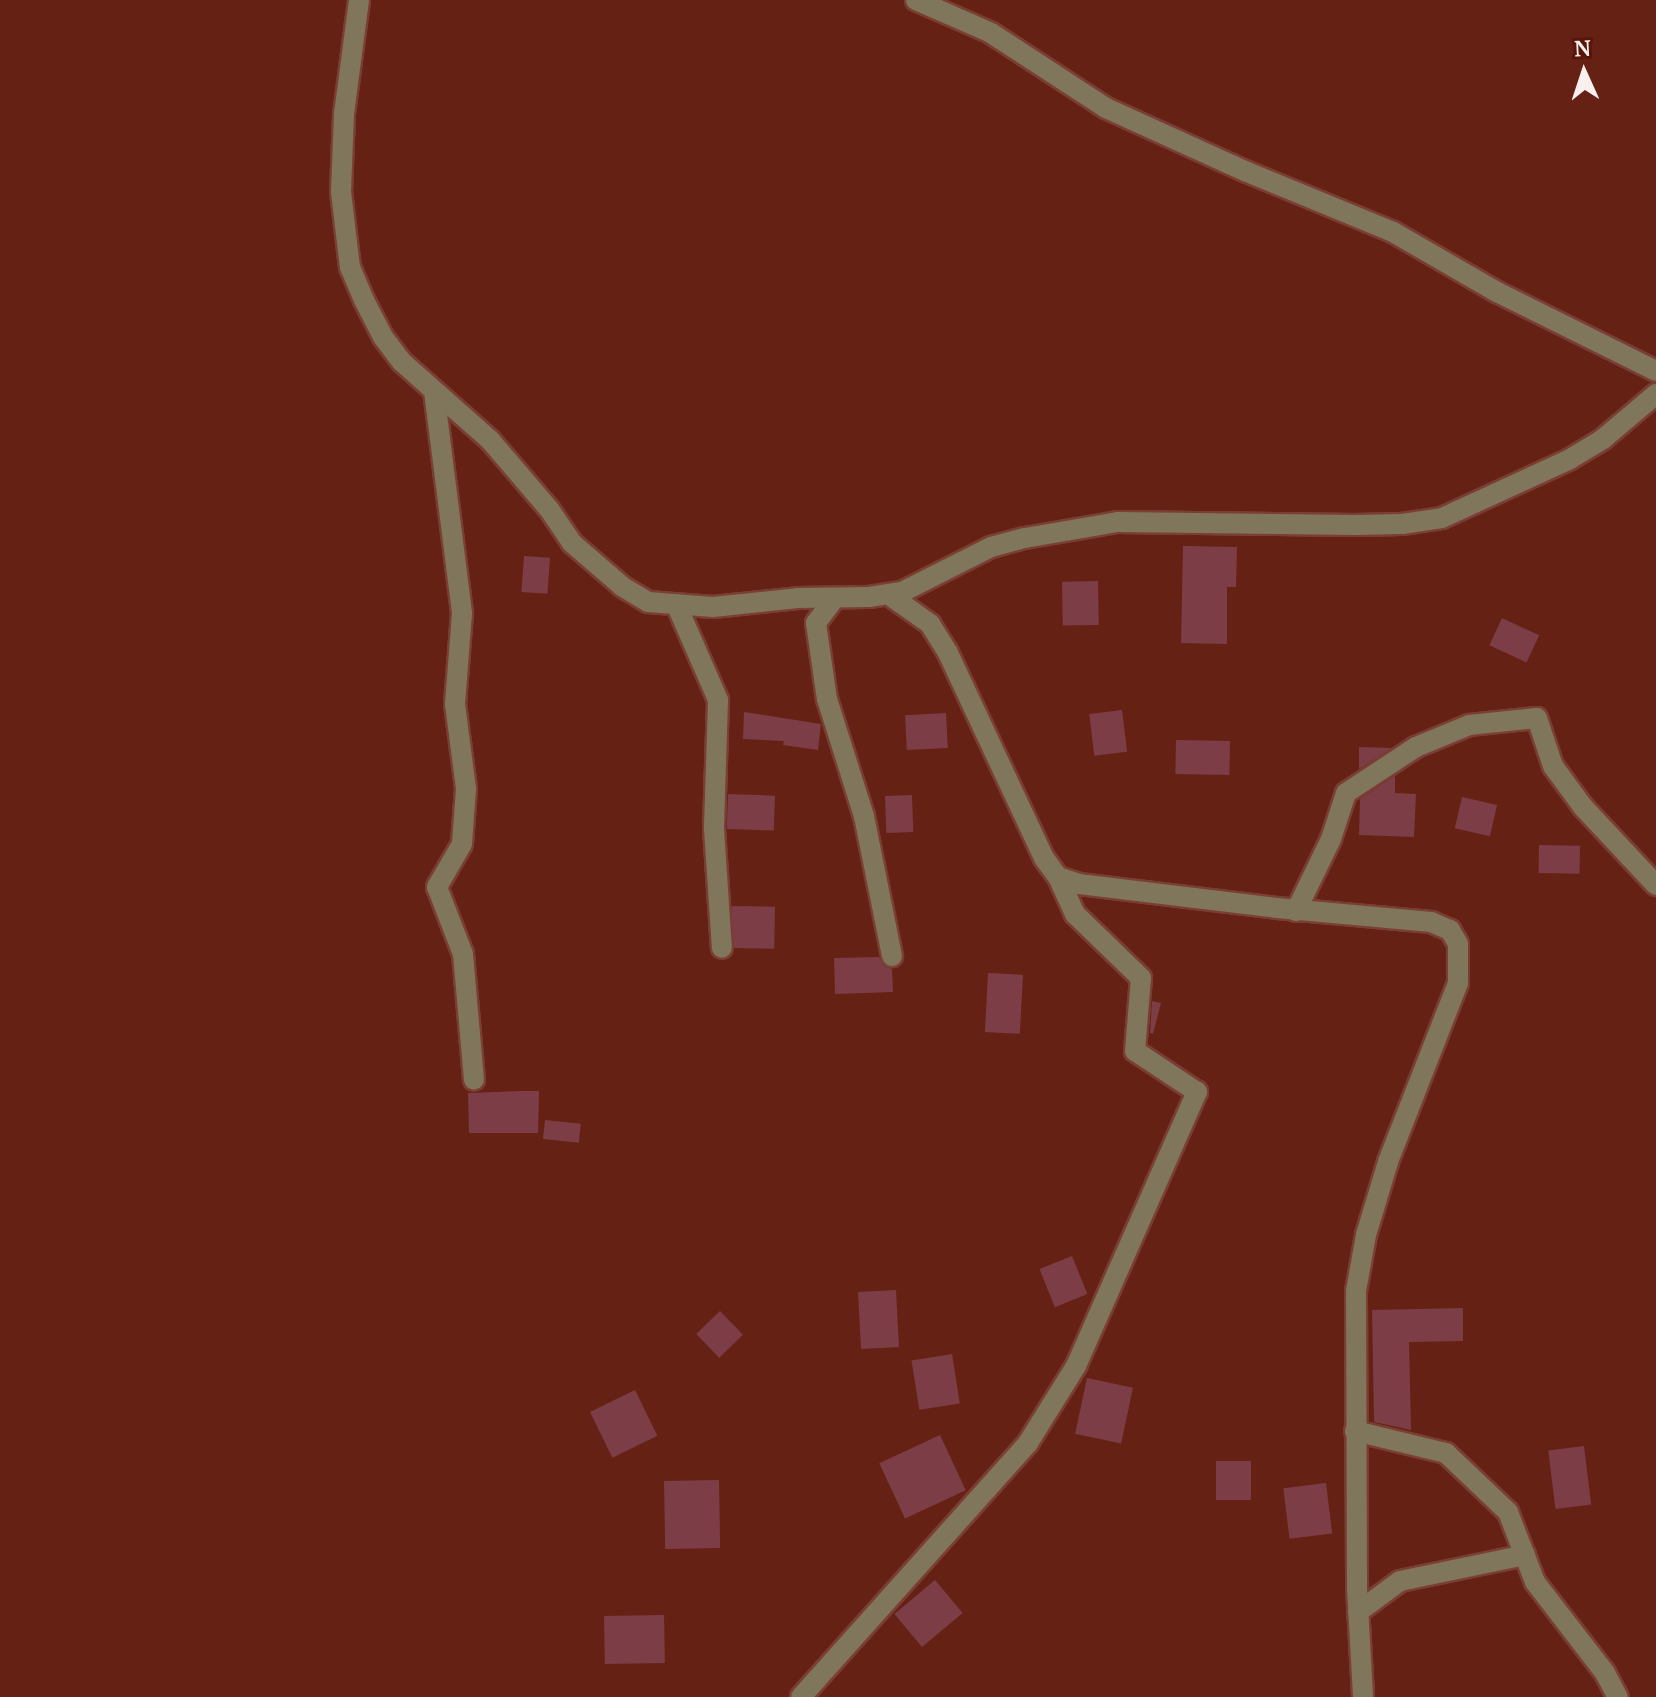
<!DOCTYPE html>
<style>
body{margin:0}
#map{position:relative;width:1656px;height:1697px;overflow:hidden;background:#662115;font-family:"PT Serif",serif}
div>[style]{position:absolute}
.building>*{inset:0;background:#7c3d46;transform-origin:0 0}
.roads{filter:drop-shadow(2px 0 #7b3e33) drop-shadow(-2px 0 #7b3e33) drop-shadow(0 2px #7b3e33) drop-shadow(0 -2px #7b3e33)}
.minor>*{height:20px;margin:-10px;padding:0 10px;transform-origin:10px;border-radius:10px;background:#7f765c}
span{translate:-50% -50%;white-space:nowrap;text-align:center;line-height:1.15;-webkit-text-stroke:8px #59150a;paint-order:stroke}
.north{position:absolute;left:1544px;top:32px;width:80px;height:80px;-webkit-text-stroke:6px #59150a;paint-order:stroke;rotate:357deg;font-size:22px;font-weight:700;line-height:32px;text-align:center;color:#f9f0ee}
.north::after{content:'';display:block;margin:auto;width:28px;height:36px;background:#f9f0ee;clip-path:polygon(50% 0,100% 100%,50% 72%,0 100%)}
</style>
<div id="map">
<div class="building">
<i style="clip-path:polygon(1183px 546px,1237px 547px,1236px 587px,1227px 587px,1227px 644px,1181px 643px)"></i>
<i style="left:524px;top:556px;width:26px;height:36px;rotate:4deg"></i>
<i style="left:1098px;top:581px;width:44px;height:36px;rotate:89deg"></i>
<i style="left:1502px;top:618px;width:41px;height:30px;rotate:25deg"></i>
<i style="left:1122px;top:710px;width:42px;height:33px;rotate:83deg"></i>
<i style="clip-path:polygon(744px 712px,821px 724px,818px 750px,783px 745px,784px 741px,743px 739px)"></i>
<i style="left:946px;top:713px;width:35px;height:41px;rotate:87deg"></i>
<i style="left:1176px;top:740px;width:54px;height:34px;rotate:1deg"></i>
<i style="clip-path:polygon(1359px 747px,1392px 748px,1359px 769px)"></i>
<i style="clip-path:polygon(1395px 776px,1395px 793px,1416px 794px,1414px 837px,1359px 835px,1360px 799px)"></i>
<i style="left:728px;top:794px;width:47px;height:35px;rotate:2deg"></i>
<i style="left:912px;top:795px;width:37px;height:27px;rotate:88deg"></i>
<i style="left:1462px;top:797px;width:36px;height:32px;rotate:13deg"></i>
<i style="left:1539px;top:845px;width:41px;height:28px;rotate:1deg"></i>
<i style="left:732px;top:906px;width:43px;height:42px;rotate:1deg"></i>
<i style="clip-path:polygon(879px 957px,883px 965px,892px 969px,893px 992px,835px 994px,834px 958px)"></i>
<i style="left:988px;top:973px;width:35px;height:59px;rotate:3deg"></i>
<i style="clip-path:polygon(1152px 1001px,1161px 1003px,1153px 1034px,1150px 1033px)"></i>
<i style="clip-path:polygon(520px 1091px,539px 1091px,538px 1133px,469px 1133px,468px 1093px)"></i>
<i style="left:545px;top:1120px;width:36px;height:19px;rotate:6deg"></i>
<i style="left:1072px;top:1256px;width:41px;height:35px;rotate:68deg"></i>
<i style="left:896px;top:1290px;width:57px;height:38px;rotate:87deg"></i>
<i style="clip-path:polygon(1463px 1308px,1463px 1341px,1409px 1342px,1411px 1430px,1374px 1422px,1372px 1310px)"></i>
<i style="left:720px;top:1311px;width:33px;height:33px;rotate:46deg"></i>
<i style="left:952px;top:1354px;width:50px;height:41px;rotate:81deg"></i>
<i style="left:1087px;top:1378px;width:47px;height:57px;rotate:12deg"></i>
<i style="left:635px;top:1390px;width:51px;height:50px;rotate:64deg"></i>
<i style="left:940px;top:1435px;width:61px;height:67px;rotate:65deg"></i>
<i style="left:1584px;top:1446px;width:59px;height:36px;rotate:83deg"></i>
<i style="left:1216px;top:1461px;width:35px;height:39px"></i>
<i style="left:719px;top:1480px;width:68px;height:55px;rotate:89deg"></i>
<i style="left:1326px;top:1483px;width:51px;height:43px;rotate:83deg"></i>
<i style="left:935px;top:1580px;width:43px;height:53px;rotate:50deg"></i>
<i style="left:664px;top:1615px;width:48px;height:60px;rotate:89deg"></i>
</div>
<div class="roads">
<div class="minor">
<i style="left:359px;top:0;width:115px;rotate:97.5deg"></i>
<i style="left:344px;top:114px;width:78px;rotate:92.2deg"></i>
<i style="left:341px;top:192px;width:76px;rotate:83.2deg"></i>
<i style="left:350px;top:267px;width:36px;rotate:67deg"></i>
<i style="left:364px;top:300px;width:42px;rotate:62.8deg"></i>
<i style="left:383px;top:337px;width:31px;rotate:53deg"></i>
<i style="left:402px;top:362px;width:118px;rotate:41.6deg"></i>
<i style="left:490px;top:440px;width:91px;rotate:49.5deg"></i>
<i style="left:549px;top:509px;width:41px;rotate:55.9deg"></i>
<i style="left:572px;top:543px;width:67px;rotate:40.8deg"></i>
<i style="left:623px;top:587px;width:29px;rotate:31deg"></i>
<i style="left:648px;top:602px;width:65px;rotate:4.4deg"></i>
<i style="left:713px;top:607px;width:85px;rotate:-6deg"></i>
<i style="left:798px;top:598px;width:71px;rotate:-0.8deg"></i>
<i style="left:869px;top:597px;width:33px;rotate:-9deg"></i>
<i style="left:902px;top:592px;width:100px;rotate:-26.8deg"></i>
<i style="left:991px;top:547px;width:35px;rotate:-15deg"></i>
<i style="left:1025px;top:538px;width:94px;rotate:-9.8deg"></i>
<i style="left:1118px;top:522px;width:237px;rotate:0.7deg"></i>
<i style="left:1355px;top:525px;width:47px;rotate:-1.2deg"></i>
<i style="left:1402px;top:524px;width:40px;rotate:-8.5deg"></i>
<i style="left:1442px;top:518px;width:141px;rotate:-24.7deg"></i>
<i style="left:1570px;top:459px;width:39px;rotate:-31deg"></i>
<i style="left:1603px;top:439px;width:70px;rotate:-40.3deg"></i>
<i style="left:916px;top:0;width:82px;rotate:23.7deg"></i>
<i style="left:991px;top:33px;width:137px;rotate:33.1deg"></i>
<i style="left:1106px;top:108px;width:153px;rotate:24.4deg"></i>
<i style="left:1245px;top:171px;width:160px;rotate:22.4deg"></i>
<i style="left:1393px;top:232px;width:120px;rotate:30deg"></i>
<i style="left:1497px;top:292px;width:178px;rotate:26.4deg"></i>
<i style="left:434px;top:391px;width:224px;rotate:82.8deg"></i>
<i style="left:462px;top:613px;width:91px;rotate:94.4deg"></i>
<i style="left:455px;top:704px;width:86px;rotate:82.6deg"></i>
<i style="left:466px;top:789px;width:55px;rotate:94.2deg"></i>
<i style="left:462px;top:844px;width:50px;rotate:120.2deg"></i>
<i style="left:437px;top:887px;width:72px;rotate:68.8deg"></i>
<i style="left:463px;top:954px;width:126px;rotate:85deg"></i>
<i style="left:888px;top:594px;width:52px;rotate:35.5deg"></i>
<i style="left:930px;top:624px;width:34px;rotate:58deg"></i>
<i style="left:948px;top:653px;width:226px;rotate:64.9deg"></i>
<i style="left:1044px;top:858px;width:24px;rotate:54deg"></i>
<i style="left:1058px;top:877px;width:22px;rotate:18deg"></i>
<i style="left:1079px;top:884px;width:199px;rotate:6.9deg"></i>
<i style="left:1277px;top:908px;width:155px;rotate:5.2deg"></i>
<i style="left:1431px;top:922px;width:21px;rotate:23deg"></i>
<i style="left:1450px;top:930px;width:16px;rotate:60deg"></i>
<i style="left:1458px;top:944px;width:39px;rotate:90deg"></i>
<i style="left:1458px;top:983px;width:192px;rotate:111.4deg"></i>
<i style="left:1388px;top:1162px;width:76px;rotate:106.8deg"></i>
<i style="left:1366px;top:1235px;width:57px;rotate:100.1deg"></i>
<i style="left:1356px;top:1291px;width:297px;rotate:89.8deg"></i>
<i style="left:1357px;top:1588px;width:109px;rotate:86.8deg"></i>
<i style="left:834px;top:599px;width:30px;rotate:127deg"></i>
<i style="left:816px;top:623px;width:77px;rotate:81.8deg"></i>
<i style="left:827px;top:699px;width:123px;rotate:72.5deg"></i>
<i style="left:864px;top:816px;width:143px;rotate:78.7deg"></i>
<i style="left:677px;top:606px;width:103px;rotate:66.4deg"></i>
<i style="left:718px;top:700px;width:129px;rotate:91.8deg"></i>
<i style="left:714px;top:829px;width:119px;rotate:86.2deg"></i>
<i style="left:1296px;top:911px;width:80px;rotate:-64.1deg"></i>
<i style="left:1331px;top:839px;width:48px;rotate:-71.9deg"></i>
<i style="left:1346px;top:793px;width:84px;rotate:-33.3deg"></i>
<i style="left:1416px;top:747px;width:57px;rotate:-22.5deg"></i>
<i style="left:1469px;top:725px;width:68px;rotate:-5.9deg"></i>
<i style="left:1537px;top:718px;width:51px;rotate:71.6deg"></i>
<i style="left:1553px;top:766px;width:51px;rotate:53.8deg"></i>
<i style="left:1583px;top:807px;width:107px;rotate:46.9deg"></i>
<i style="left:1355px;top:1431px;width:94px;rotate:13.6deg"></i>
<i style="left:1446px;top:1453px;width:86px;rotate:43.6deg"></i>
<i style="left:1508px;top:1512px;width:75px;rotate:68.9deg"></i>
<i style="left:1535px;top:1582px;width:115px;rotate:52.4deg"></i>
<i style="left:1605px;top:1673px;width:27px;rotate:62deg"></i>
<i style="left:1358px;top:1612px;width:52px;rotate:-36.4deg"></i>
<i style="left:1400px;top:1581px;width:128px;rotate:-11.7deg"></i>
<i style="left:801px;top:1697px;width:341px;rotate:-48.2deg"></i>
<i style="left:1028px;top:1443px;width:91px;rotate:-58.1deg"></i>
<i style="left:1076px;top:1366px;width:300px;rotate:-66.2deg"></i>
<i style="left:1197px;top:1092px;width:74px;rotate:-146.5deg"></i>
<i style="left:1135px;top:1051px;width:73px;rotate:-85.3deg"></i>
<i style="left:1141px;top:978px;width:92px;rotate:-135.9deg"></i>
<i style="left:1075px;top:914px;width:41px;rotate:-114.7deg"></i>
</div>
</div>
<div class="north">N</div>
</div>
